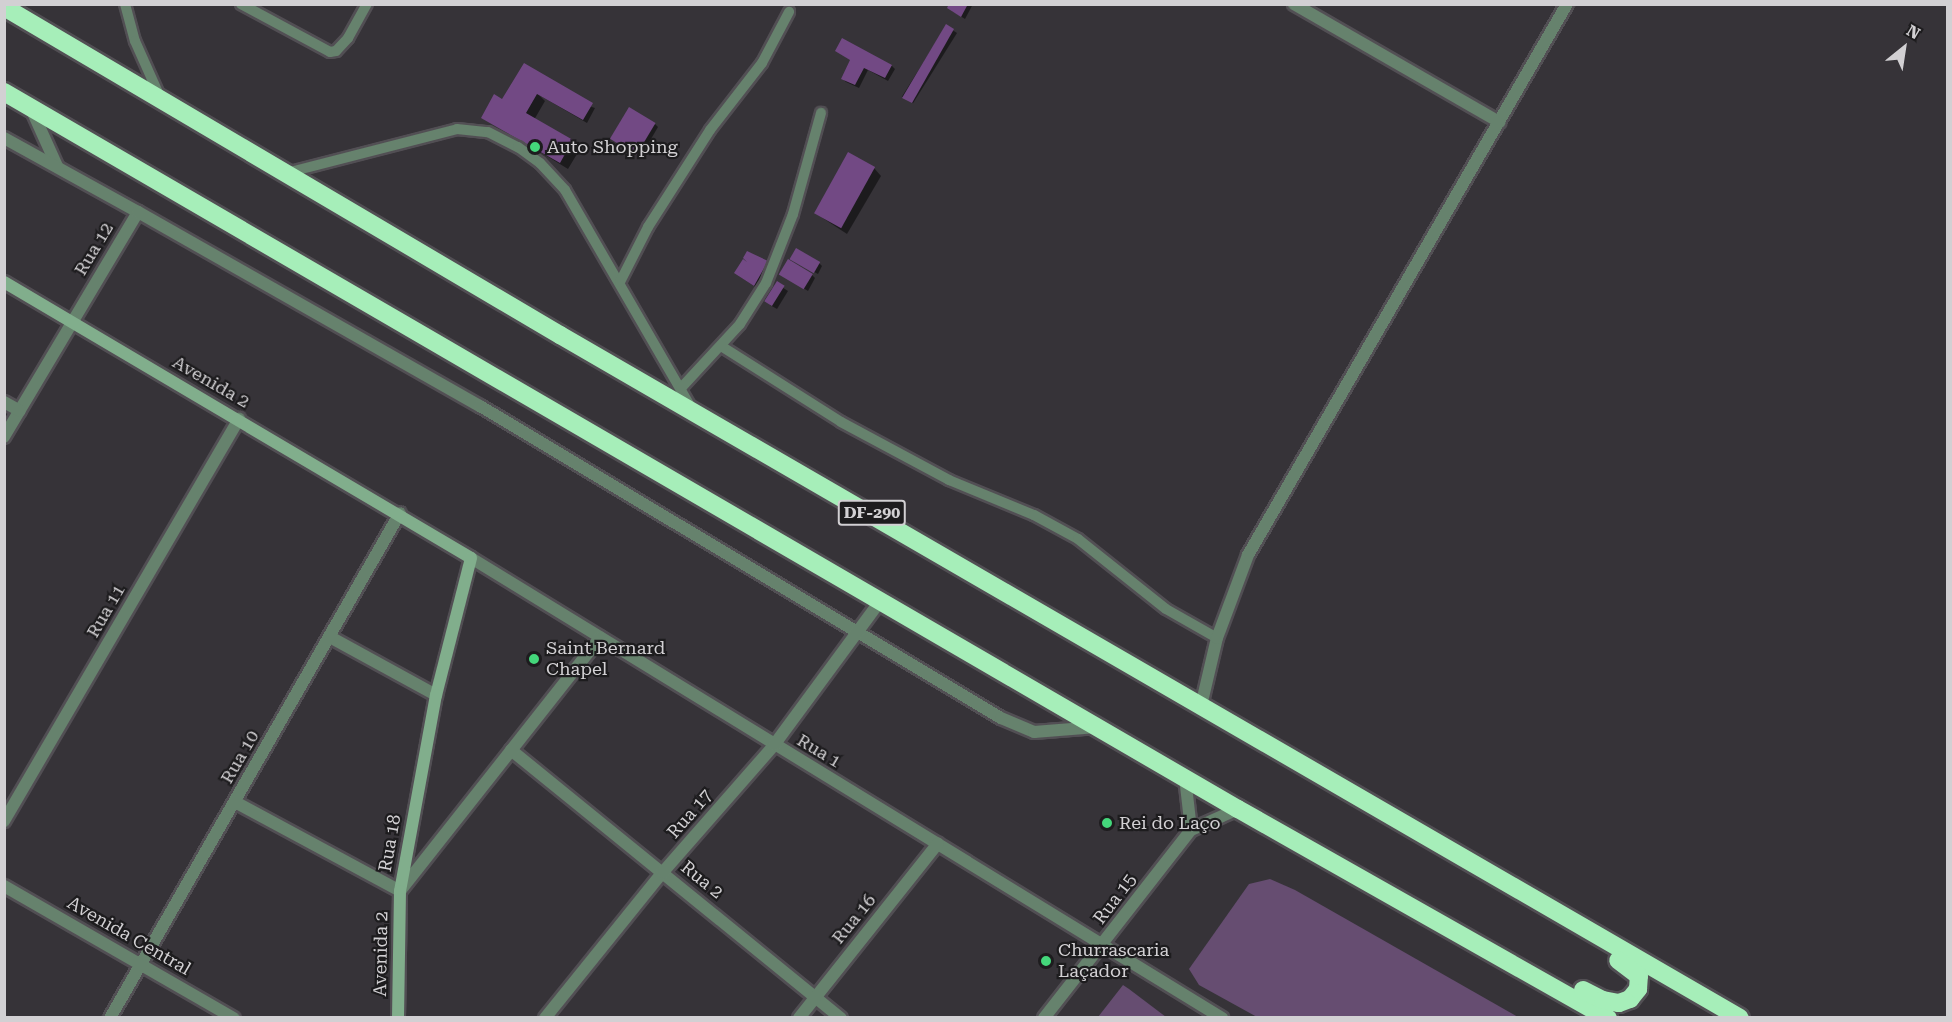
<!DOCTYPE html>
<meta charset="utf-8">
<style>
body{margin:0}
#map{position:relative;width:1952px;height:1022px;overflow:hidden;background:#363338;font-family:"Roboto Serif",serif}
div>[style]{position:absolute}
.green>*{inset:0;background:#664d71}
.shadow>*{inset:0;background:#0007;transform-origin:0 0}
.building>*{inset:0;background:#724984;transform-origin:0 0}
.roads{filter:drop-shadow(2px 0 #524f54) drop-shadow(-2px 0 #524f54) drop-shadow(0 2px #524f54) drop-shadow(0 -2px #524f54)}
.lane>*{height:10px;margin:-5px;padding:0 5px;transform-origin:5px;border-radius:5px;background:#66826d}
.street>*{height:12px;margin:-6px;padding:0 6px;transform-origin:6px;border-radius:6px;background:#66826d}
.secondary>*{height:12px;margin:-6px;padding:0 6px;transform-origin:6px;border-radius:6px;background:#81ae8c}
.highway>*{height:18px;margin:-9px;padding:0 9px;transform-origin:9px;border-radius:9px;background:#a6eeb9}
.dots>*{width:16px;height:16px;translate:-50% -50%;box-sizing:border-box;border:3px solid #1d1c1e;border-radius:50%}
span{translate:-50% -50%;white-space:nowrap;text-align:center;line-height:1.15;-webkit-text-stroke:4.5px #1d1c1e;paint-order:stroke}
.shield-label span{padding:2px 4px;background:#1d1c1e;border:2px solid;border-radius:4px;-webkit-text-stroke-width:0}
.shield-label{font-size:16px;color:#d2d0d3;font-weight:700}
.poi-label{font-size:18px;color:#d2d0d3}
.left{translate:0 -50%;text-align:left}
.street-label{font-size:18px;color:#d2d0d3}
.frame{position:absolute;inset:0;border:6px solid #d2d0d3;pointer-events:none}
.north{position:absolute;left:1874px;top:18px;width:60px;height:60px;-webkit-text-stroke:4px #1d1c1e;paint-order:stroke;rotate:30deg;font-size:16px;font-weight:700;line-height:24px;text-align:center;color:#d2d0d3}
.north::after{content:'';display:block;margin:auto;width:21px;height:27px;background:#d2d0d3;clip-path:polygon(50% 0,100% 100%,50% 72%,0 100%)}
</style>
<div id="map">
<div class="green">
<i style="clip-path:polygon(1270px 879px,1295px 890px,1518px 1017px,1257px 1017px,1199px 985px,1189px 969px,1249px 884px)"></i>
<i style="clip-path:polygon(1123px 985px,1129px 989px,1166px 1017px,1098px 1017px)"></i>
</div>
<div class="shadow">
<i style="clip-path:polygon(951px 4px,973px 4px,965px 19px,952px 11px)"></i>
<i style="left:946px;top:26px;width:13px;height:83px;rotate:32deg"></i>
<i style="clip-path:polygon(842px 40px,892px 66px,895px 69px,888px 81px,868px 70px,859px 88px,846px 82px,843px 79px,851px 60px,836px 51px)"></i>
<i style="clip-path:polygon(515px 81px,595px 108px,587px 123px,539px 95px,545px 101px,534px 120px,580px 149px,568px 169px,483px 117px,503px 101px)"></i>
<i style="clip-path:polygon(655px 124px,658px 127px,641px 156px,616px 142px)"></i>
<i style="clip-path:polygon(874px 168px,881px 176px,847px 234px,815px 213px)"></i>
<i style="clip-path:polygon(795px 262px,819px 263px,822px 266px,818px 274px)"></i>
<i style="clip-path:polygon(767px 263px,770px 266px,757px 288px,739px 276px,752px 266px)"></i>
<i style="clip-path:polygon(782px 275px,812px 275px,815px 278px,808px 291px)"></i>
<i style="clip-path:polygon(777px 284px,788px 291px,777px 309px,770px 305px)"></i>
</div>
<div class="building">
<i style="clip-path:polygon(949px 4px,968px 4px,961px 17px,947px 8px)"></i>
<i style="clip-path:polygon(946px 24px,954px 29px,912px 103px,902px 98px)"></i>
<i style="clip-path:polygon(842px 38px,892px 65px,885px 78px,864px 68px,855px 85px,841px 79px,850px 60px,835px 51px)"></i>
<i style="clip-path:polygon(524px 63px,593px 103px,583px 120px,537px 94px,526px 113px,573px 140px,560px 163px,481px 118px,494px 94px,502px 99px)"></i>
<i style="left:629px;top:107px;width:31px;height:37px;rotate:31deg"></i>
<i style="left:848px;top:152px;width:31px;height:70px;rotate:29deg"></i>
<i style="left:796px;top:248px;width:28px;height:13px;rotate:30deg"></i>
<i style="clip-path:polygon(747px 251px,768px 261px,754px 286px,734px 273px,743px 259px,747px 262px,743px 258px)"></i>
<i style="left:788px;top:259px;width:29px;height:18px;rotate:31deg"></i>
<i style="left:777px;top:281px;width:9px;height:24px;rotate:32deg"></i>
</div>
<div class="roads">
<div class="lane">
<i style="left:125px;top:4px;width:38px;rotate:75deg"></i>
<i style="left:135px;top:41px;width:59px;rotate:66deg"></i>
<i style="left:241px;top:4px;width:101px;rotate:28.3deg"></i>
<i style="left:330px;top:52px;width:6px;rotate:-9deg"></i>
<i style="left:336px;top:51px;width:18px;rotate:-47deg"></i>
<i style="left:348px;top:38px;width:39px;rotate:-61deg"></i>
<i style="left:290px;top:172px;width:172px;rotate:-14.4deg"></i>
<i style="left:457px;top:129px;width:31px;rotate:6deg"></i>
<i style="left:488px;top:132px;width:34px;rotate:27deg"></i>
<i style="left:518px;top:147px;width:27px;rotate:36deg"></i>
<i style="left:540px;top:163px;width:37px;rotate:47deg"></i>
<i style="left:565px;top:190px;width:251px;rotate:59.9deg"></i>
<i style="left:620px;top:282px;width:62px;rotate:-63deg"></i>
<i style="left:648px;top:227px;width:115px;rotate:-57.4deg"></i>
<i style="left:710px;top:130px;width:85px;rotate:-52.2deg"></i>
<i style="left:762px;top:63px;width:58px;rotate:-62.1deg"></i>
<i style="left:721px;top:346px;width:142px;rotate:32.3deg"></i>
<i style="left:841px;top:422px;width:123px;rotate:28.2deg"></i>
<i style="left:949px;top:480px;width:92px;rotate:22.4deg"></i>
<i style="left:1034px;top:515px;width:50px;rotate:28.6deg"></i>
<i style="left:1078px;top:539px;width:112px;rotate:38.5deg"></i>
<i style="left:1166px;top:609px;width:59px;rotate:29.6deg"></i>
<i style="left:681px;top:388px;width:87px;rotate:-47.3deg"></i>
<i style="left:740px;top:324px;width:49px;rotate:-57.6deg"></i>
<i style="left:766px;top:283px;width:74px;rotate:-68.6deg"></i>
<i style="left:793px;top:214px;width:105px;rotate:-74.5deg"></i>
</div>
<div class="street">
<i style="left:1294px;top:4px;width:237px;rotate:29.9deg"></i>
<i style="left:30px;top:106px;width:66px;rotate:65.8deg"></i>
<i style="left:4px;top:138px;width:153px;rotate:28.9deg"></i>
<i style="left:138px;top:212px;width:262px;rotate:120.8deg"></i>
<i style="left:138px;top:212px;width:393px;rotate:29.6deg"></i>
<i style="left:480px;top:406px;width:607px;rotate:30.92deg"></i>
<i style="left:1001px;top:718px;width:36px;rotate:23deg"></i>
<i style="left:1034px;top:732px;width:63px;rotate:-4.5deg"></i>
<i style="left:4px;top:402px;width:18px;rotate:29deg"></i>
<i style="left:471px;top:558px;width:881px;rotate:31.49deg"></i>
<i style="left:330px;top:637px;width:121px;rotate:28.7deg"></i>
<i style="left:1201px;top:706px;width:70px;rotate:-76.8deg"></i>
<i style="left:1217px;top:638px;width:89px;rotate:-69.5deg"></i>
<i style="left:1248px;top:555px;width:637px;rotate:-59.93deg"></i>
<i style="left:511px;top:750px;width:425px;rotate:39.1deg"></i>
<i style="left:1185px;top:777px;width:53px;rotate:83.5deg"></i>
<i style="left:1191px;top:830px;width:51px;rotate:-24.1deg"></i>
<i style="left:235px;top:802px;width:187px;rotate:28.3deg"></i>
<i style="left:400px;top:891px;width:323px;rotate:-51.7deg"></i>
<i style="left:4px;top:821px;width:466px;rotate:-59.7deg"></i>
<i style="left:4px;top:886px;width:265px;rotate:29.9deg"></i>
<i style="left:110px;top:1018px;width:582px;rotate:-60.13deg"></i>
<i style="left:545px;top:1018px;width:188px;rotate:-51.1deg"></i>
<i style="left:663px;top:872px;width:169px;rotate:-48.8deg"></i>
<i style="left:774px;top:745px;width:179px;rotate:-53.6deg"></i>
<i style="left:799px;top:1018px;width:223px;rotate:-51.5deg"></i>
<i style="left:1044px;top:1018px;width:239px;rotate:-52deg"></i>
</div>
<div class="secondary">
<i style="left:4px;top:282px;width:542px;rotate:30.58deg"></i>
<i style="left:471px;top:558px;width:141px;rotate:104.3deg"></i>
<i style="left:436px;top:695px;width:199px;rotate:100.4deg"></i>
<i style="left:400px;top:891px;width:127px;rotate:90.9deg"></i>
</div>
<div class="highway">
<i style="left:4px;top:7px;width:646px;rotate:30.54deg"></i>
<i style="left:560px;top:335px;width:1363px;rotate:30.06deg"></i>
<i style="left:4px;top:92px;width:1427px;rotate:30.16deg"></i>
<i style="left:1238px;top:809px;width:425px;rotate:29.5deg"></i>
<i style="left:1583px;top:990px;width:22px;rotate:27deg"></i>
<i style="left:1603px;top:1000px;width:16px;rotate:11deg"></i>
<i style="left:1619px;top:1003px;width:12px;rotate:-20deg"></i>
<i style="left:1630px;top:999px;width:13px;rotate:-51deg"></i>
<i style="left:1638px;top:989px;width:13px;rotate:-86deg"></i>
<i style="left:1639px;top:976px;width:26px;rotate:-143deg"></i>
</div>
</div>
<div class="dots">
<i style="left:535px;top:147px;background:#44d77b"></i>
<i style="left:534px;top:659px;background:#44d77b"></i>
<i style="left:1107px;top:823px;background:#44d77b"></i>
<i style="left:1046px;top:961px;background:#44d77b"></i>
</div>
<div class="shield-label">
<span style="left:872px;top:513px">DF-290</span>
</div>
<div class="poi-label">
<span class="left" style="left:547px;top:147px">Auto Shopping</span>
<span class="left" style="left:546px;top:659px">Saint Bernard<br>Chapel</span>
<span class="left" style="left:1119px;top:823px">Rei do Laço</span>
<span class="left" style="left:1058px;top:961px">Churrascaria<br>Laçador</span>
</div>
<div class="street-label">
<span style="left:94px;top:249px;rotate:-59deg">Rua 12</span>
<span style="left:211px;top:382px;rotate:30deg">Avenida 2</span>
<span style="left:106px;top:611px;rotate:-60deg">Rua 11</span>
<span style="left:819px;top:751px;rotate:31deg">Rua 1</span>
<span style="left:240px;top:757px;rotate:-60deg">Rua 10</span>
<span style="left:690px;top:814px;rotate:-49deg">Rua 17</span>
<span style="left:390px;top:843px;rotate:-80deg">Rua 18</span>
<span style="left:702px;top:880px;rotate:39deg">Rua 2</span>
<span style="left:1115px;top:899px;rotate:-53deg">Rua 15</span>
<span style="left:854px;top:919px;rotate:-51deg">Rua 16</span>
<span style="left:129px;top:936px;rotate:30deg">Avenida Central</span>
<span style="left:381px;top:954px;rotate:-89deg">Avenida 2</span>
</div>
<div class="frame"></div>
<div class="north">N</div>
</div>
